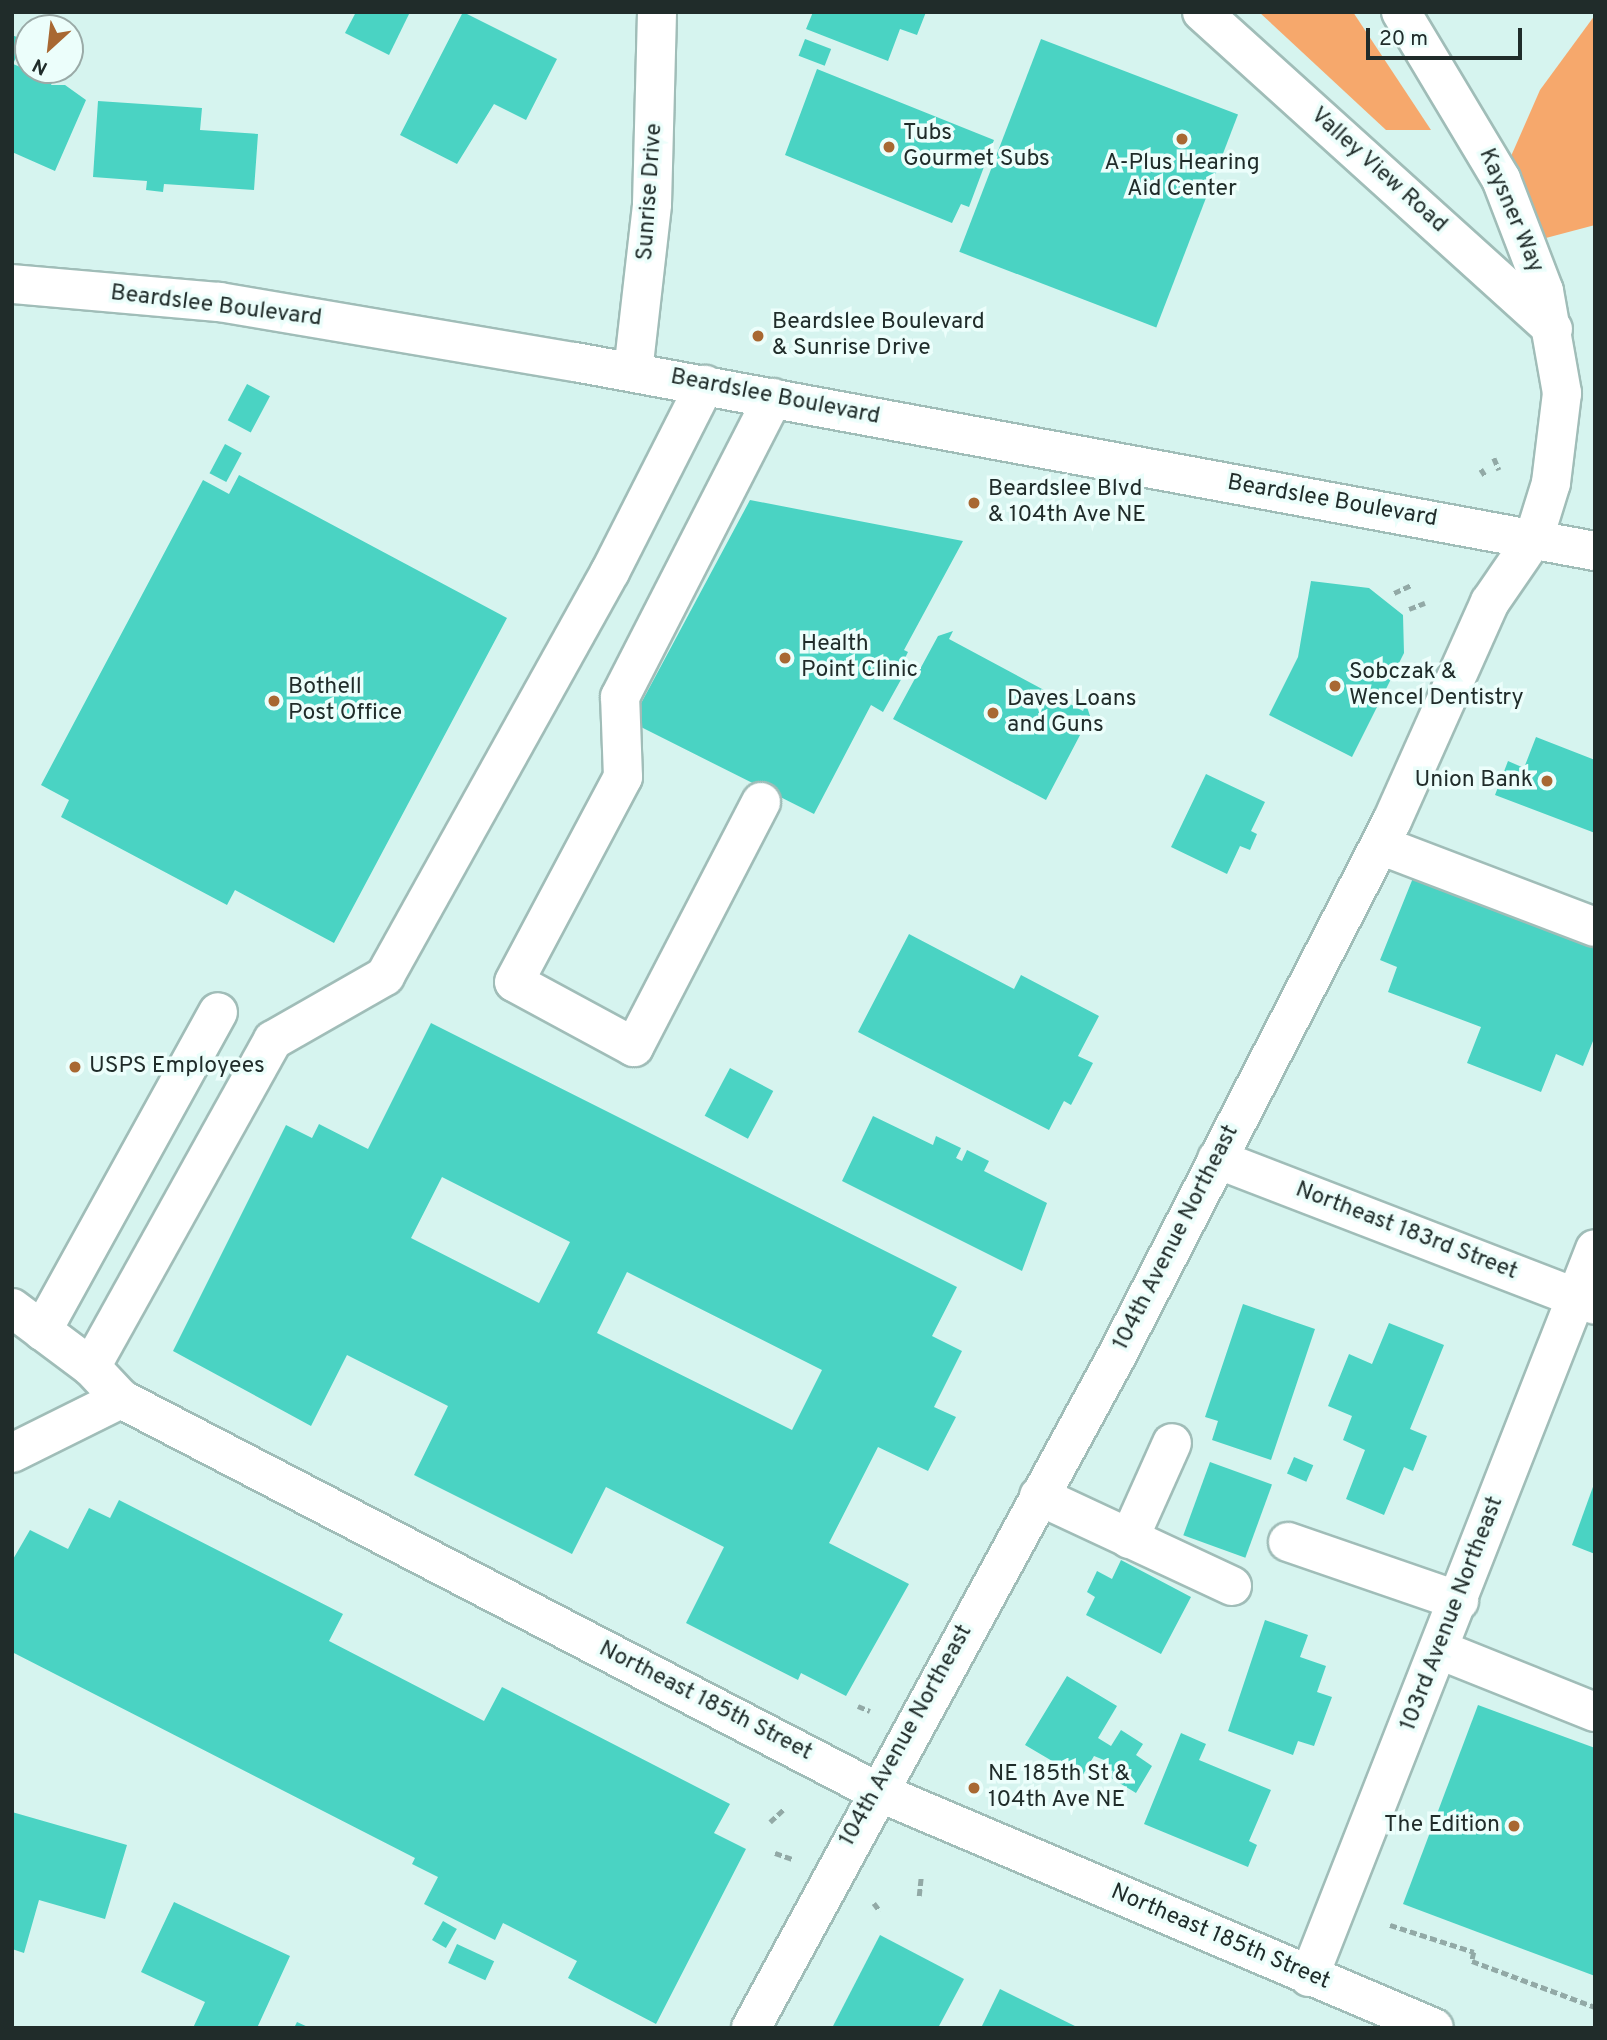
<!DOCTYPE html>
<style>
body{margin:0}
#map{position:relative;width:1607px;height:2040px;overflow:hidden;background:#d6f4ef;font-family:Overpass,sans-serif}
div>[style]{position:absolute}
.forest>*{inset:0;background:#f6a86c}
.building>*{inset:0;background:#4ad3c3;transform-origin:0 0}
.path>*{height:4.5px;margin-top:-2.25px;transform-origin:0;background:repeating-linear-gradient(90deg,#92a9a6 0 7px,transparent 0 10.5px)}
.roads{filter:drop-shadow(2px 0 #a0bdb8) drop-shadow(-2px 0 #a0bdb8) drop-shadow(0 2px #a0bdb8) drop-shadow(0 -2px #a0bdb8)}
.minor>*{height:38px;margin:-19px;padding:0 19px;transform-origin:19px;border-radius:19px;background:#fff}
.major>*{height:38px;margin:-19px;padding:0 19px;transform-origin:19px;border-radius:19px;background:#fff}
.dots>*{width:19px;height:19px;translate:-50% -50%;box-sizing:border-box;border:4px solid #ecfefb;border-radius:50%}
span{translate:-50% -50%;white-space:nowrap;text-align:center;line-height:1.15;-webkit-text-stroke:7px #ecfefb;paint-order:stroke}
.poi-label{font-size:23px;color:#202c2a}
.left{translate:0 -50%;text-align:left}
.right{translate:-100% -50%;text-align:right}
.street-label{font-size:23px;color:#202c2a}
.frame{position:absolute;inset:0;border:14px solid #202c2a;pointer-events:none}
.north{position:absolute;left:14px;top:14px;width:70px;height:70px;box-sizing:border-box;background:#ecfefb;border:2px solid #9aaaa7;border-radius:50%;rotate:207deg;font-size:19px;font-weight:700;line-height:28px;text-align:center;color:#202c2a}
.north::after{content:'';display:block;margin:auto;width:24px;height:32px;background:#a86832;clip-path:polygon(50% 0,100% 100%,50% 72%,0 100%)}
.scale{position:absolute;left:1366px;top:28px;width:156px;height:32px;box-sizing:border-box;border:4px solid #202c2a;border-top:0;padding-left:9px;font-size:21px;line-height:24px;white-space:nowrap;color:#202c2a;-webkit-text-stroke:5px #ecfefb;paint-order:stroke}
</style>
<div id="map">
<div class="forest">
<i style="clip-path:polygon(1259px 12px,1353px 12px,1431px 130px,1386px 130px)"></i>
<i style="clip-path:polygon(1595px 15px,1595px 225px,1527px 243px,1501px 179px,1540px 90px)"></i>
</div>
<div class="building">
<i style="clip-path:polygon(356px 12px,410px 12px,389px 55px,345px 33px)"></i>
<i style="clip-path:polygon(463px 12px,557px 59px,526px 120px,494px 104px,457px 164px,400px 135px)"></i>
<i style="clip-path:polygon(813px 12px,926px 12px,917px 35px,900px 29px,888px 61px,806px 29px)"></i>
<i style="clip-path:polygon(12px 35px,24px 40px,13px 64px,33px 72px,58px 70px,51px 85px,65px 85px,86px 100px,55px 171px,12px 152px)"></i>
<i style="left:805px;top:39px;width:28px;height:18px;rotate:21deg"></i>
<i style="left:1041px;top:39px;width:211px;height:228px;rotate:21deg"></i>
<i style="clip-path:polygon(817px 69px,994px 140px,969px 207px,961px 204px,952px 223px,785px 155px)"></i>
<i style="clip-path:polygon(98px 101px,202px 108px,200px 130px,258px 134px,254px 190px,164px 184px,163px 192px,146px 190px,147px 181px,93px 177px)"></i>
<i style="left:247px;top:384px;width:26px;height:41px;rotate:28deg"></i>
<i style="left:225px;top:444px;width:19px;height:33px;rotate:28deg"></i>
<i style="clip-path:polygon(239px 475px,507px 618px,334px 943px,235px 890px,227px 905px,61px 817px,69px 800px,41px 785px,203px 480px,229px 494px)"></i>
<i style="clip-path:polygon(750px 500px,963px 541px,904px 650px,908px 652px,902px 664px,908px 667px,883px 712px,871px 705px,814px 814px,631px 722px)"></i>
<i style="clip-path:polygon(1311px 581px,1369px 588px,1403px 615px,1404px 653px,1352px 757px,1269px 715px,1298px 657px)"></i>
<i style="clip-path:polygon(953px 631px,949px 639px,1083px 711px,1086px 704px,1090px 716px,1046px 800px,893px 719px,938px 636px)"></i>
<i style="clip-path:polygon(1536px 737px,1595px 760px,1595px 833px,1495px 795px,1508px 761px,1524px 768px)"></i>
<i style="clip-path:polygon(1206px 774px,1265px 802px,1251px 831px,1257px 834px,1250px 850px,1240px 846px,1227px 874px,1171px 847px)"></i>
<i style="clip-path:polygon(1415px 873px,1595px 943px,1595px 1036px,1583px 1066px,1556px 1054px,1541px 1092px,1467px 1063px,1481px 1027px,1388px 992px,1397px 967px,1380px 960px)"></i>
<i style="clip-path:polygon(909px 934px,1014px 989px,1021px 975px,1099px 1016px,1078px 1056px,1093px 1063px,1071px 1105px,1064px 1101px,1049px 1130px,858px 1032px)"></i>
<i style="clip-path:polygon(evenodd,431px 1023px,957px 1287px,932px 1336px,962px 1351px,934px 1407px,956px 1417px,928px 1471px,878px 1447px,829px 1543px,909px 1584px,846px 1696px,801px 1673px,798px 1680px,686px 1623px,724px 1547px,606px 1487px,572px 1554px,414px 1475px,448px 1406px,347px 1355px,311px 1426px,173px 1351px,286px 1125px,312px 1138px,319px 1124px,368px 1149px,431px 1023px,442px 1177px,570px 1242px,539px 1303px,411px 1238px,442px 1177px,431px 1023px,627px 1272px,822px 1370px,792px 1430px,597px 1333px,627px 1272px)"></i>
<i style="left:730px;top:1068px;width:49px;height:54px;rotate:28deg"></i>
<i style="clip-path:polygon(873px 1116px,933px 1145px,936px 1136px,961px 1148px,956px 1158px,962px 1161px,967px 1150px,989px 1161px,984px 1171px,1047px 1203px,1022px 1271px,842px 1181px)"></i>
<i style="clip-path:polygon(1243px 1304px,1315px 1329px,1271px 1460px,1212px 1440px,1218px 1421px,1205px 1417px)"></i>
<i style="clip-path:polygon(1389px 1323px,1444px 1345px,1410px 1429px,1427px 1436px,1413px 1471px,1404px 1467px,1384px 1515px,1346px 1499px,1365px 1450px,1343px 1440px,1352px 1416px,1328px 1406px,1349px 1354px,1372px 1364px)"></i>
<i style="left:1294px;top:1457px;width:21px;height:18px;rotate:23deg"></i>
<i style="left:1210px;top:1462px;width:66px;height:78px;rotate:20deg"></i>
<i style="clip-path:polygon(1594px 1484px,1595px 1484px,1595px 1554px,1572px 1545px)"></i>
<i style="clip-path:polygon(119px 1500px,343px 1614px,329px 1641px,484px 1721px,502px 1687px,730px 1804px,714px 1833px,746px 1849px,656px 2024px,568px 1978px,577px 1961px,503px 1923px,495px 1940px,424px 1904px,438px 1877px,412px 1864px,415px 1858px,12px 1652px,12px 1561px,30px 1530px,68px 1549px,89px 1508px,110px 1518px)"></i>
<i style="clip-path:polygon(1121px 1560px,1191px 1597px,1161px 1654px,1086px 1615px,1095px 1597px,1087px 1592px,1097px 1571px,1112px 1579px)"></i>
<i style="clip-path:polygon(1265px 1620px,1308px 1635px,1300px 1657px,1326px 1666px,1317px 1692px,1332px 1697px,1314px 1746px,1298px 1741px,1293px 1755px,1228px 1731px)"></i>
<i style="clip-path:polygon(1067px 1676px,1117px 1706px,1098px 1738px,1111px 1746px,1121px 1730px,1143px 1744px,1136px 1755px,1152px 1766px,1136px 1793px,1098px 1770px,1104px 1760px,1094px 1756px,1081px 1778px,1025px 1745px)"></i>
<i style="clip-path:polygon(1478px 1705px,1595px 1748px,1595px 1976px,1403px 1904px)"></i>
<i style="clip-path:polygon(1181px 1733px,1206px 1744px,1199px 1760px,1271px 1790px,1249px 1841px,1257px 1845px,1248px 1867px,1144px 1824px)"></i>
<i style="clip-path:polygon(12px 1812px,127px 1845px,105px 1919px,39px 1900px,24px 1953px,12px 1949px)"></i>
<i style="clip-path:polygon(174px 1902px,290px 1956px,257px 2028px,193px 2028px,205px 2002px,141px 1972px)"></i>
<i style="left:443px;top:1921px;width:16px;height:22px;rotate:30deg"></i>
<i style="clip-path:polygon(880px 1935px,964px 1979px,938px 2028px,832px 2028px)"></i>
<i style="left:457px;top:1944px;width:41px;height:21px;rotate:25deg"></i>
<i style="clip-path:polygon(1000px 1989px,1079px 2028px,981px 2028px)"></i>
<i style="clip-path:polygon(297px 2022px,310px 2028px,294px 2028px)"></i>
</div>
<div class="path">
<i style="left:1494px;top:458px;width:13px;rotate:67deg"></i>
<i style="left:1481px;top:469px;width:9px;rotate:58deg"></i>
<i style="left:1394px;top:593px;width:19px;rotate:-25deg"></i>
<i style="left:1409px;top:609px;width:17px;rotate:-21deg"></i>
<i style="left:858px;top:1706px;width:13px;rotate:23deg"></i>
<i style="left:770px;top:1822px;width:19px;rotate:-43deg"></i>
<i style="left:775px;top:1853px;width:18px;rotate:19deg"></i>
<i style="left:919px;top:1896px;width:19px;rotate:-84deg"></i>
<i style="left:874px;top:1903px;width:10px;rotate:53deg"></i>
<i style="left:1390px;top:1925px;width:88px;rotate:17.8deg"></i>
<i style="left:1474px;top:1952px;width:9px;rotate:103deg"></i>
<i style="left:1472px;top:1961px;width:131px;rotate:20.5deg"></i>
</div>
<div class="roads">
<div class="minor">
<i style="left:1202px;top:12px;width:473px;rotate:42.1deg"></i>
<i style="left:633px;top:372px;width:169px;rotate:-83.5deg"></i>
<i style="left:652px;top:204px;width:192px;rotate:-88.5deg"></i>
<i style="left:761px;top:802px;width:276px;rotate:117.4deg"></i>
<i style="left:634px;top:1047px;width:136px;rotate:-151.6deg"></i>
<i style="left:514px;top:982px;width:232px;rotate:-62deg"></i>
<i style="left:623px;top:777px;width:80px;rotate:-92.1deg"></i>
<i style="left:620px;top:697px;width:336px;rotate:-62.9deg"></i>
<i style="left:1380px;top:845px;width:230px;rotate:20.9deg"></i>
<i style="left:1217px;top:1159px;width:405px;rotate:21.1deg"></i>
<i style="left:12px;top:1308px;width:99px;rotate:36.8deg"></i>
<i style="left:91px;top:1367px;width:44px;rotate:46.8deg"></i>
<i style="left:121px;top:1399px;width:851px;rotate:27.44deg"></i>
<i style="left:876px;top:1791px;width:606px;rotate:23.01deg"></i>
<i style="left:42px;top:1331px;width:364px;rotate:-61.1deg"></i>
<i style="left:91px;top:1367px;width:374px;rotate:-60.9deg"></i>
<i style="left:273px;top:1040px;width:129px;rotate:-29.7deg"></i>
<i style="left:385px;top:976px;width:462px;rotate:-60.9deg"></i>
<i style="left:610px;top:572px;width:210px;rotate:-63.1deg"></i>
<i style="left:12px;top:1453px;width:122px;rotate:-26.4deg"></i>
<i style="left:1039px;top:1496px;width:213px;rotate:25deg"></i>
<i style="left:1129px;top:1539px;width:105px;rotate:-65.9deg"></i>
<i style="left:1288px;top:1542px;width:181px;rotate:19deg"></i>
<i style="left:1440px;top:1650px;width:167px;rotate:21.8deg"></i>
<i style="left:1309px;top:1977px;width:782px;rotate:-68.55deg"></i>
<i style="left:751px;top:2028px;width:762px;rotate:-61.45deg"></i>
<i style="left:1115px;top:1359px;width:605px;rotate:-62.76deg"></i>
<i style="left:1392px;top:821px;width:240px;rotate:-65.9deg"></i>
<i style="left:1490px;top:602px;width:78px;rotate:-55.5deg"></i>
</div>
<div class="major">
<i style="left:1401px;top:12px;width:195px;rotate:59.1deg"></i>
<i style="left:1501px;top:179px;width:120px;rotate:69deg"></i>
<i style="left:1544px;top:291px;width:104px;rotate:80deg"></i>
<i style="left:1562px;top:393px;width:91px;rotate:97deg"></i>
<i style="left:1551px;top:483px;width:58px;rotate:107.2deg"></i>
<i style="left:12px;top:284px;width:208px;rotate:5deg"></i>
<i style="left:219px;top:302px;width:361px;rotate:9.6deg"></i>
<i style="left:575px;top:362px;width:1037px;rotate:10.5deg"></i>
</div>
</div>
<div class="dots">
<i style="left:1182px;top:139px;background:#a86832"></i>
<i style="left:889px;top:147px;background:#a86832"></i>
<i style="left:758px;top:336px;background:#a86832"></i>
<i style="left:974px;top:503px;background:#a86832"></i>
<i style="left:785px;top:658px;background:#a86832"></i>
<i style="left:1335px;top:686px;background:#a86832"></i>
<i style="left:274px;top:701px;background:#a86832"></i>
<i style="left:993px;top:713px;background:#a86832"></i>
<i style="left:1547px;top:781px;background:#a86832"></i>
<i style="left:75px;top:1067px;background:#a86832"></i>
<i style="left:974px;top:1788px;background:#a86832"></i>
<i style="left:1514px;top:1826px;background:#a86832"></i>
</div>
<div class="poi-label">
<span class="left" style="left:903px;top:147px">Tubs<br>Gourmet Subs</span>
<span style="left:1182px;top:177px">A-Plus Hearing<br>Aid Center</span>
<span class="left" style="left:772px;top:336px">Beardslee Boulevard<br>&amp; Sunrise Drive</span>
<span class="left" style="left:988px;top:503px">Beardslee Blvd<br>&amp; 104th Ave NE</span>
<span class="left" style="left:801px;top:658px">Health<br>Point Clinic</span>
<span class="left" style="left:1349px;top:686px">Sobczak &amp;<br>Wencel Dentistry</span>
<span class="left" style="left:288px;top:701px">Bothell<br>Post Office</span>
<span class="left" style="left:1007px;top:713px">Daves Loans<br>and Guns</span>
<span class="right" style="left:1533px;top:781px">Union Bank</span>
<span class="left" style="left:89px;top:1067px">USPS Employees</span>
<span class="left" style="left:988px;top:1788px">NE 185th St &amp;<br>104th Ave NE</span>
<span class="right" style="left:1500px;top:1826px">The Edition</span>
</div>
<div class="street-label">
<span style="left:1378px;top:171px;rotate:42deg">Valley View Road</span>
<span style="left:651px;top:192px;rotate:-86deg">Sunrise Drive</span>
<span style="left:1510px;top:211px;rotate:67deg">Kaysner Way</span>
<span style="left:216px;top:307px;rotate:7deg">Beardslee Boulevard</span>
<span style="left:775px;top:398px;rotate:11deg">Beardslee Boulevard</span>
<span style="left:1332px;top:502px;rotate:10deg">Beardslee Boulevard</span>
<span style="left:1406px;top:1232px;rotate:21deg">Northeast 183rd Street</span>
<span style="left:1177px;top:1238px;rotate:-63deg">104th Avenue Northeast</span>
<span style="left:1453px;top:1614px;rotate:-69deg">103rd Avenue Northeast</span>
<span style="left:705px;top:1702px;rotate:27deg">Northeast 185th Street</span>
<span style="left:907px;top:1736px;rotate:-61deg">104th Avenue Northeast</span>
<span style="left:1220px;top:1938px;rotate:23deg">Northeast 185th Street</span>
</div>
<div class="frame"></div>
<div class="north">N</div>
<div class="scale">20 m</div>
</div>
